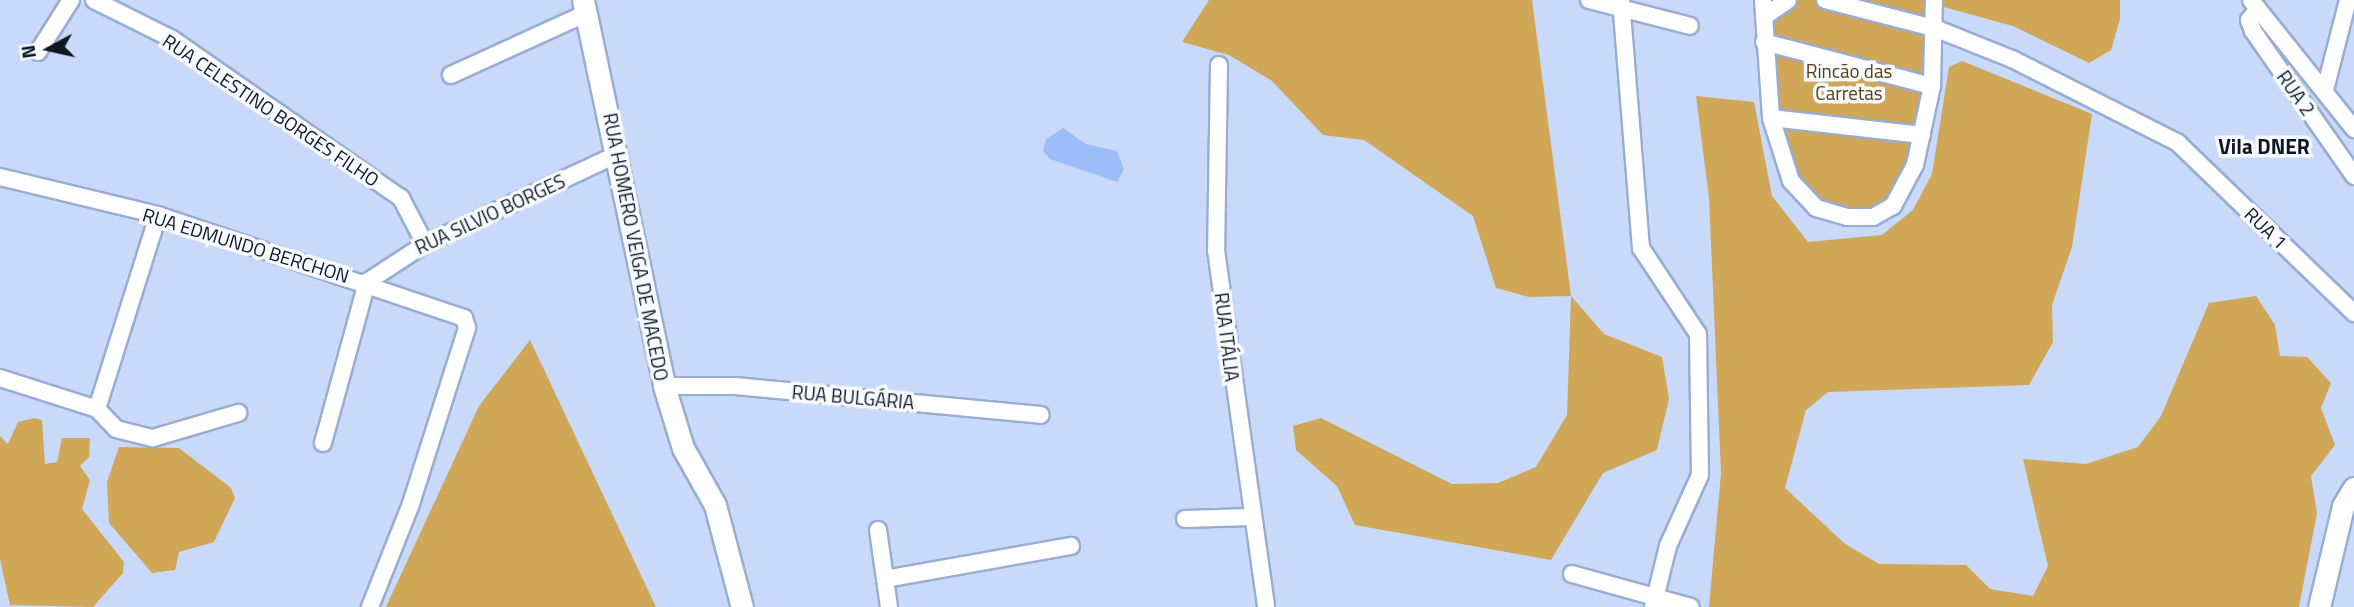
<!DOCTYPE html>
<meta charset="utf-8">
<style>
body{margin:0}
#map{position:relative;width:2354px;height:607px;overflow:hidden;background:#c8d9f9;font-family:"Titillium Web",sans-serif}
div>[style]{position:absolute}
.green>*{inset:0;background:#cfa757}
.water>*{inset:0;background:#9dbdf9}
.roads{filter:drop-shadow(2px 0 #99add3) drop-shadow(-2px 0 #99add3) drop-shadow(0 2px #99add3) drop-shadow(0 -2px #99add3)}
.street>*{height:16px;margin:-8px;padding:0 8px;transform-origin:8px;border-radius:8px;background:#fff}
.secondary>*{height:21px;margin:-10.5px;padding:0 10.5px;transform-origin:10.5px;border-radius:10.5px;background:#fff}
span{translate:-50% -50%;white-space:nowrap;text-align:center;line-height:1.15;-webkit-text-stroke:7px #f7fafe;paint-order:stroke}
.park-label{font-size:19px;color:#58410a}
.street-label{font-size:19px;color:#0e1523}
.neighbourhood-label{font-size:21px;color:#0e1523;font-weight:700}
.north{position:absolute;left:14px;top:14px;width:70px;height:70px;-webkit-text-stroke:5px #f7fafe;paint-order:stroke;rotate:262deg;font-size:19px;font-weight:700;line-height:28px;text-align:center;color:#0e1523}
.north::after{content:'';display:block;margin:auto;width:24px;height:32px;background:#0e1523;clip-path:polygon(50% 0,100% 100%,50% 72%,0 100%)}
</style>
<div id="map">
<div class="green">
<i style="clip-path:polygon(1209px 0,1532px 0,1571px 296px,1604px 334px,1662px 357px,1669px 399px,1657px 450px,1603px 473px,1551px 560px,1355px 525px,1337px 486px,1296px 450px,1293px 426px,1321px 418px,1452px 484px,1498px 483px,1536px 467px,1567px 415px,1571px 296px,1529px 297px,1496px 288px,1473px 216px,1364px 140px,1323px 135px,1272px 81px,1229px 55px,1182px 42px)"></i>
<i style="clip-path:polygon(1763px 0,1934px 0,1915px 165px,1893px 206px,1873px 217px,1816px 208px,1791px 181px,1771px 118px)"></i>
<i style="clip-path:polygon(1940px 0,2120px 0,2120px 19px,2111px 50px,2089px 63px,2013px 26px,1940px 6px)"></i>
<i style="clip-path:polygon(1962px 61px,2092px 114px,2072px 247px,2052px 305px,2053px 342px,2029px 385px,1828px 392px,1806px 410px,1785px 488px,1844px 543px,1879px 564px,1966px 565px,1990px 589px,2033px 596px,2048px 566px,2023px 459px,2086px 464px,2138px 447px,2161px 416px,2209px 303px,2256px 296px,2275px 325px,2280px 356px,2307px 357px,2331px 383px,2321px 408px,2335px 445px,2311px 476px,2317px 513px,2299px 607px,1709px 607px,1721px 473px,1709px 198px,1696px 96px,1754px 102px,1772px 196px,1808px 242px,1882px 235px,1913px 210px,1932px 174px,1949px 67px)"></i>
<i style="clip-path:polygon(530px 340px,656px 607px,386px 607px,479px 406px)"></i>
<i style="clip-path:polygon(34px 418px,42px 420px,45px 464px,57px 462px,62px 438px,90px 438px,89px 457px,80px 466px,90px 480px,82px 509px,124px 562px,123px 573px,93px 607px,10px 605px,0 559px,0 436px,8px 444px,18px 422px)"></i>
<i style="clip-path:polygon(119px 447px,179px 448px,231px 488px,235px 498px,214px 542px,179px 552px,175px 570px,152px 573px,109px 523px,107px 482px)"></i>
</div>
<div class="water">
<i style="clip-path:polygon(1063px 128px,1086px 144px,1117px 151px,1124px 169px,1117px 182px,1050px 159px,1043px 151px,1046px 139px)"></i>
</div>
<div class="roads">
<div class="street">
<i style="left:94px;top:0;width:87px;rotate:26.6deg"></i>
<i style="left:172px;top:39px;width:279px;rotate:34.8deg"></i>
<i style="left:401px;top:198px;width:52px;rotate:62.4deg"></i>
<i style="left:1589px;top:0;width:104px;rotate:14.4deg"></i>
<i style="left:1621px;top:0;width:249px;rotate:85.4deg"></i>
<i style="left:1641px;top:248px;width:103px;rotate:56.5deg"></i>
<i style="left:1698px;top:334px;width:141px;rotate:89.2deg"></i>
<i style="left:1700px;top:475px;width:78px;rotate:114.3deg"></i>
<i style="left:1668px;top:546px;width:63px;rotate:103.8deg"></i>
<i style="left:1763px;top:0;width:118px;rotate:86.1deg"></i>
<i style="left:1771px;top:118px;width:66px;rotate:72.4deg"></i>
<i style="left:1791px;top:181px;width:37px;rotate:47deg"></i>
<i style="left:1816px;top:208px;width:32px;rotate:16deg"></i>
<i style="left:1847px;top:217px;width:26px"></i>
<i style="left:1873px;top:217px;width:23px;rotate:-29deg"></i>
<i style="left:1893px;top:206px;width:47px;rotate:-61.8deg"></i>
<i style="left:1915px;top:165px;width:81px;rotate:-77.9deg"></i>
<i style="left:1932px;top:86px;width:86px;rotate:-88.7deg"></i>
<i style="left:1825px;top:0;width:116px;rotate:14.5deg"></i>
<i style="left:1937px;top:29px;width:81px;rotate:21.8deg"></i>
<i style="left:2012px;top:59px;width:186px;rotate:26.8deg"></i>
<i style="left:2178px;top:143px;width:245px;rotate:44deg"></i>
<i style="left:2251px;top:0;width:11px;rotate:52deg"></i>
<i style="left:2258px;top:9px;width:14px;rotate:129deg"></i>
<i style="left:2249px;top:20px;width:12px;rotate:70deg"></i>
<i style="left:2253px;top:31px;width:177px;rotate:55.1deg"></i>
<i style="left:2258px;top:9px;width:154px;rotate:51.3deg"></i>
<i style="left:1764px;top:17px;width:29px;rotate:-35deg"></i>
<i style="left:1764px;top:42px;width:174px;rotate:14.7deg"></i>
<i style="left:38px;top:52px;width:62px;rotate:-57.6deg"></i>
<i style="left:1219px;top:65px;width:185px;rotate:90.9deg"></i>
<i style="left:1216px;top:250px;width:360px;rotate:82deg"></i>
<i style="left:451px;top:75px;width:149px;rotate:-24.5deg"></i>
<i style="left:2325px;top:90px;width:93px;rotate:-75.7deg"></i>
<i style="left:1771px;top:118px;width:152px;rotate:6.4deg"></i>
<i style="left:0;top:177px;width:163px;rotate:13.5deg"></i>
<i style="left:158px;top:215px;width:323px;rotate:18.6deg"></i>
<i style="left:464px;top:318px;width:10px;rotate:73deg"></i>
<i style="left:467px;top:328px;width:185px;rotate:107.7deg"></i>
<i style="left:411px;top:504px;width:111px;rotate:111.7deg"></i>
<i style="left:0;top:378px;width:102px;rotate:17.7deg"></i>
<i style="left:664px;top:386px;width:71px"></i>
<i style="left:735px;top:386px;width:307px;rotate:5.4deg"></i>
<i style="left:97px;top:409px;width:203px;rotate:-72.5deg"></i>
<i style="left:97px;top:409px;width:28px;rotate:46deg"></i>
<i style="left:116px;top:429px;width:38px;rotate:14deg"></i>
<i style="left:153px;top:438px;width:89px;rotate:-16.4deg"></i>
<i style="left:323px;top:443px;width:167px;rotate:-74.7deg"></i>
<i style="left:367px;top:282px;width:69px;rotate:-33.2deg"></i>
<i style="left:425px;top:244px;width:213px;rotate:-25deg"></i>
<i style="left:1185px;top:519px;width:65px;rotate:-1.8deg"></i>
<i style="left:878px;top:530px;width:78px;rotate:81.9deg"></i>
<i style="left:1572px;top:574px;width:123px;rotate:15.5deg"></i>
<i style="left:885px;top:579px;width:189px;rotate:-10.1deg"></i>
</div>
<div class="secondary">
<i style="left:583px;top:0;width:394px;rotate:78.1deg"></i>
<i style="left:664px;top:386px;width:65px;rotate:73deg"></i>
<i style="left:683px;top:448px;width:65px;rotate:60.7deg"></i>
<i style="left:715px;top:505px;width:106px;rotate:75.2deg"></i>
<i style="left:2319px;top:607px;width:104px;rotate:-76.6deg"></i>
<i style="left:2343px;top:506px;width:21px;rotate:-59deg"></i>
</div>
</div>
<div class="park-label">
<span style="left:1849px;top:82px">Rincão das<br>Carretas</span>
</div>
<div class="street-label">
<span style="left:2296px;top:93px;rotate:55deg">RUA 2</span>
<span style="left:271px;top:110px;rotate:34deg">RUA CELESTINO BORGES FILHO</span>
<span style="left:490px;top:214px;rotate:-25deg">RUA SILVIO BORGES</span>
<span style="left:2266px;top:228px;rotate:44deg">RUA 1</span>
<span style="left:246px;top:245px;rotate:17deg">RUA EDMUNDO BERCHON</span>
<span style="left:636px;top:247px;rotate:79deg">RUA HOMERO VEIGA DE MACEDO</span>
<span style="left:1227px;top:337px;rotate:83deg">RUA ITÁLIA</span>
<span style="left:853px;top:397px;rotate:5deg">RUA BULGÁRIA</span>
</div>
<div class="neighbourhood-label">
<span style="left:2264px;top:146px">Vila DNER</span>
</div>
<div class="north">N</div>
</div>
